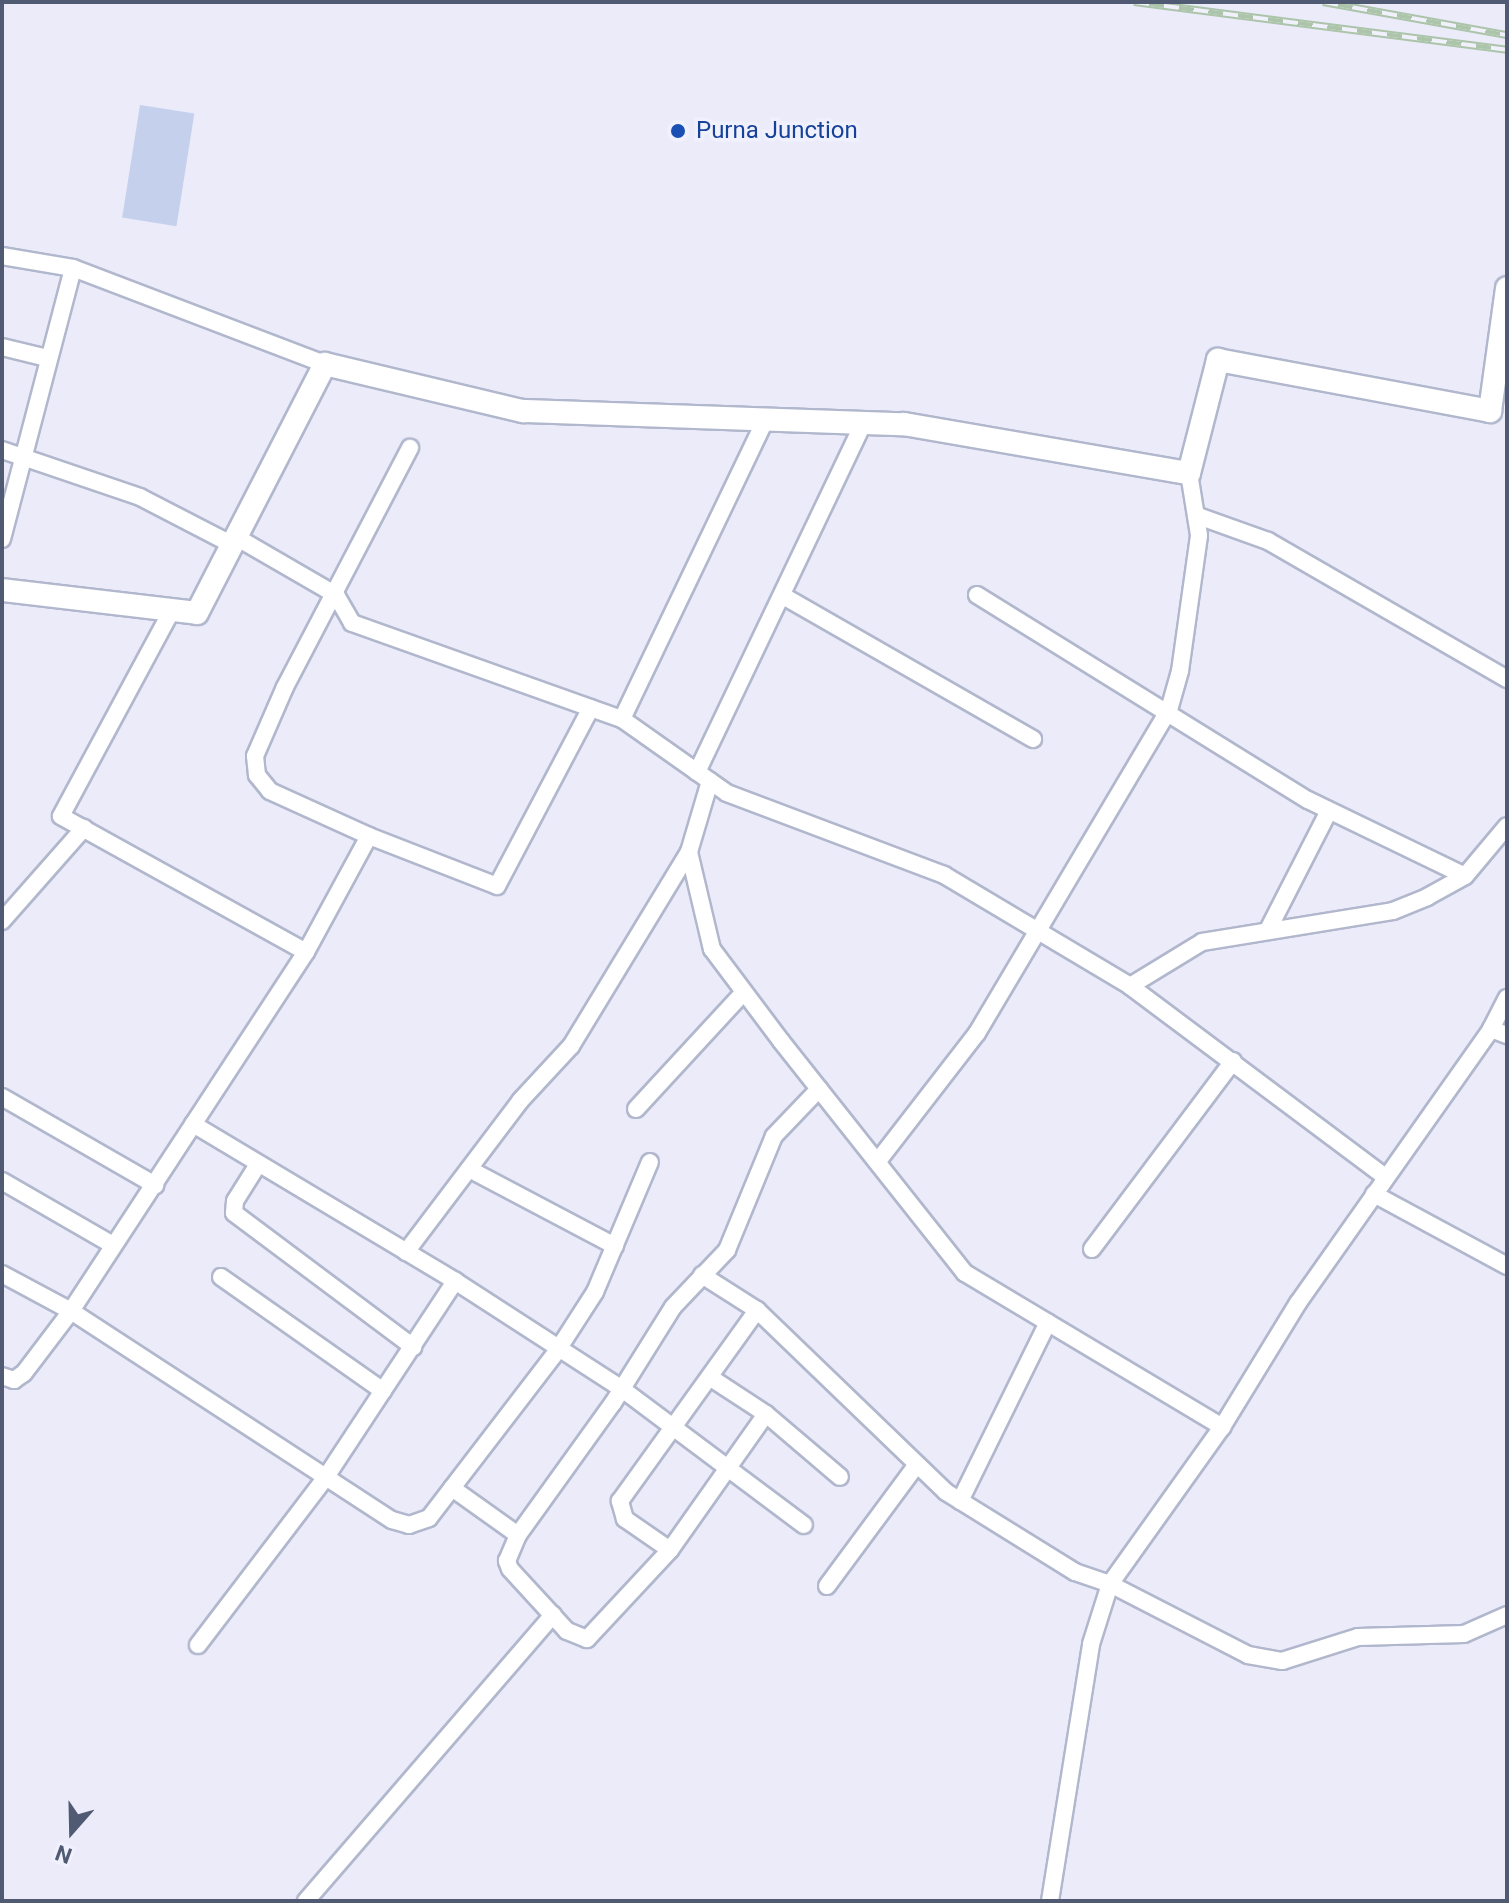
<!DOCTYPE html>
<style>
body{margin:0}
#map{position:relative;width:1509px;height:1903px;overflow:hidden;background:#ebebfa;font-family:Roboto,sans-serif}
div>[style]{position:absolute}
.building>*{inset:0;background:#c5d0ed;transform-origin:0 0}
.roads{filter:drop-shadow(2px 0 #b1b7cc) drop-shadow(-2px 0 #b1b7cc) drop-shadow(0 2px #b1b7cc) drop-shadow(0 -2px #b1b7cc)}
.minor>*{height:16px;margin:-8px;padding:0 8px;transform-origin:8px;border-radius:8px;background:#fff}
.secondary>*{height:22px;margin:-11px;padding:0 11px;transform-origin:11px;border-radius:11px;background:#fff}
.rail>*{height:8px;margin-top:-4px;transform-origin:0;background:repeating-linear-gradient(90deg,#f1f1fd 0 15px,#acc4a9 0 30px);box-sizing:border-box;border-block:2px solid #acc4a9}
.dots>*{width:22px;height:22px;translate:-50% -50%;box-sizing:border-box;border:4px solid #f1f1fd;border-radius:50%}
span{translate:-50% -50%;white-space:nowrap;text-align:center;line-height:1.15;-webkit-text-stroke:7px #f1f1fd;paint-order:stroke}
.transit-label{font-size:24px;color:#164399}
.left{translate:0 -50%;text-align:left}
.frame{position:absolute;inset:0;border:4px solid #505b73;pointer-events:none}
.north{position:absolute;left:32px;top:1791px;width:80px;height:80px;-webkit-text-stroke:6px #f1f1fd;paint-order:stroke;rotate:200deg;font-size:22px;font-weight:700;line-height:32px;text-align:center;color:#505b73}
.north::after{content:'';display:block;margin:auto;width:28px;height:36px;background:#505b73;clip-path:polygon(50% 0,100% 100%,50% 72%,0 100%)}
</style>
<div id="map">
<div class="building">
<i style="left:140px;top:105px;width:55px;height:114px;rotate:9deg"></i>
</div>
<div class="roads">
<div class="minor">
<i style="left:2px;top:256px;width:72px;rotate:9.6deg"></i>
<i style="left:73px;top:268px;width:270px;rotate:20.9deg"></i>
<i style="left:2px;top:347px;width:46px;rotate:13.7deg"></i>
<i style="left:2px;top:450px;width:146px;rotate:18.8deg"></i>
<i style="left:140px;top:497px;width:102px;rotate:27.3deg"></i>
<i style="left:1198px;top:516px;width:74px;rotate:19.7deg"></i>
<i style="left:1268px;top:541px;width:276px;rotate:30deg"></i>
<i style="left:236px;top:537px;width:116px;rotate:30.1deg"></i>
<i style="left:336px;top:595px;width:32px;rotate:60deg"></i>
<i style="left:352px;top:623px;width:287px;rotate:19.6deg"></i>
<i style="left:622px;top:719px;width:333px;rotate:-64.4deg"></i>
<i style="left:2px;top:539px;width:280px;rotate:-75.3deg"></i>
<i style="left:977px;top:595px;width:389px;rotate:31.8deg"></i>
<i style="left:1308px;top:800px;width:174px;rotate:25.8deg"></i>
<i style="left:785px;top:597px;width:286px;rotate:29.8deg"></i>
<i style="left:622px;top:719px;width:128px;rotate:35.2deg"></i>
<i style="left:727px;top:793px;width:232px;rotate:20.7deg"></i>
<i style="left:944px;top:875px;width:217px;rotate:30.8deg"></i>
<i style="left:1130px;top:986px;width:317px;rotate:36.8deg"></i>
<i style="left:697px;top:772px;width:388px;rotate:-64.5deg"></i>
<i style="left:710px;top:781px;width:74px;rotate:106.5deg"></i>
<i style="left:689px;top:852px;width:100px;rotate:76.7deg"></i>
<i style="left:712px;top:949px;width:115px;rotate:53.1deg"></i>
<i style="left:781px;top:1041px;width:296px;rotate:51.6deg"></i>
<i style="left:965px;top:1273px;width:300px;rotate:30.9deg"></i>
<i style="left:369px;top:836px;width:109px;rotate:-155.6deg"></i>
<i style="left:270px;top:791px;width:21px;rotate:-129deg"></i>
<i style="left:257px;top:775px;width:19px;rotate:-96deg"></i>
<i style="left:255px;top:756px;width:75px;rotate:-66.5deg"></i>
<i style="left:285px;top:687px;width:270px;rotate:-62.4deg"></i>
<i style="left:2px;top:921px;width:124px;rotate:-48.6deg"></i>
<i style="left:1269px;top:928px;width:131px;rotate:-62.9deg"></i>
<i style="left:306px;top:952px;width:132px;rotate:-61.5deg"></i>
<i style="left:369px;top:836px;width:137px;rotate:21.3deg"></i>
<i style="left:497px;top:886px;width:201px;rotate:-62.2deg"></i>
<i style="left:1130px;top:986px;width:84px;rotate:-31.4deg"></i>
<i style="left:1202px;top:942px;width:193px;rotate:-9.2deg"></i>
<i style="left:1393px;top:911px;width:37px;rotate:-22deg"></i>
<i style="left:1427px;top:897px;width:43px;rotate:-28.9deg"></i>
<i style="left:1465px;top:876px;width:65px;rotate:-50deg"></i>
<i style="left:1491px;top:1029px;width:17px;rotate:21deg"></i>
<i style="left:2px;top:1097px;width:177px;rotate:29.9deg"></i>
<i style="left:636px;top:1109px;width:159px;rotate:-47.3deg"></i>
<i style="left:193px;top:1124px;width:305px;rotate:30.9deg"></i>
<i style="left:455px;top:1281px;width:199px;rotate:32.9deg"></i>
<i style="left:622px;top:1389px;width:227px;rotate:36.8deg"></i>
<i style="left:878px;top:1161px;width:162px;rotate:-52.3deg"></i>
<i style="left:977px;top:1033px;width:376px;rotate:-59.3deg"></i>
<i style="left:1169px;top:710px;width:41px;rotate:-74.2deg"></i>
<i style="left:1180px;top:671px;width:137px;rotate:-82deg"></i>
<i style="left:1199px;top:535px;width:63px;rotate:-99.2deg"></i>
<i style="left:257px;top:1166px;width:41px;rotate:122.2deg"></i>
<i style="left:235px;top:1201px;width:12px;rotate:95deg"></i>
<i style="left:234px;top:1213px;width:224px;rotate:36.8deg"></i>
<i style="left:469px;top:1169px;width:165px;rotate:27.8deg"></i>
<i style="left:2px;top:1181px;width:128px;rotate:30deg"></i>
<i style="left:1374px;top:1194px;width:151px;rotate:28.4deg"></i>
<i style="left:1092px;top:1249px;width:235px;rotate:-53.1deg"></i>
<i style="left:406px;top:1252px;width:189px;rotate:-52.9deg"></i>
<i style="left:520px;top:1101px;width:75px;rotate:-47.2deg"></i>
<i style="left:571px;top:1046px;width:227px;rotate:-58.7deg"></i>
<i style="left:2px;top:1274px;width:78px;rotate:28.2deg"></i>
<i style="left:71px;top:1311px;width:383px;rotate:33.1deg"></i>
<i style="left:392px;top:1520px;width:18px;rotate:16deg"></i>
<i style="left:409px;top:1525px;width:21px;rotate:-19deg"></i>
<i style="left:429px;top:1518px;width:210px;rotate:-52.5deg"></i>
<i style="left:557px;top:1351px;width:70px;rotate:-57.2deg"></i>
<i style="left:595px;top:1292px;width:141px;rotate:-67.1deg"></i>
<i style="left:702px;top:1275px;width:65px;rotate:32.5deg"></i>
<i style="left:757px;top:1310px;width:262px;rotate:43.9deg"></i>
<i style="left:946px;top:1492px;width:152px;rotate:31.8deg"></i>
<i style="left:1075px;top:1572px;width:37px;rotate:19deg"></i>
<i style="left:1110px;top:1584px;width:155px;rotate:27.2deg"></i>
<i style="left:1248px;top:1655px;width:35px;rotate:10deg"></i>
<i style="left:1282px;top:1661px;width:80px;rotate:-17.5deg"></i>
<i style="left:1358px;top:1637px;width:106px;rotate:-1.6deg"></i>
<i style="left:1464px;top:1634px;width:47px;rotate:-23.8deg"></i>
<i style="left:221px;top:1277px;width:198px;rotate:35.1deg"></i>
<i style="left:2px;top:1376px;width:13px;rotate:18deg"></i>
<i style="left:14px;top:1380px;width:12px;rotate:-35deg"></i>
<i style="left:24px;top:1373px;width:78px;rotate:-52.8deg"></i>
<i style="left:71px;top:1311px;width:429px;rotate:-56.8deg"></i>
<i style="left:306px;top:952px;width:280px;rotate:-151deg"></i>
<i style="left:61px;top:816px;width:234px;rotate:-61.7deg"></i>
<i style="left:711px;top:1378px;width:66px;rotate:33.2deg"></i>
<i style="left:766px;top:1414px;width:97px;rotate:40.4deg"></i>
<i style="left:766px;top:1414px;width:166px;rotate:125.2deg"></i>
<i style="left:670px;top:1550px;width:122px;rotate:133deg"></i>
<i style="left:587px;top:1639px;width:22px;rotate:-158deg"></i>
<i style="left:567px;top:1631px;width:84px;rotate:-132.6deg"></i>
<i style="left:510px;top:1569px;width:9px;rotate:-111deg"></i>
<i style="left:507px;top:1561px;width:28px;rotate:-67deg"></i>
<i style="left:518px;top:1535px;width:163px;rotate:-54.3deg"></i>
<i style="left:613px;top:1403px;width:113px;rotate:-58deg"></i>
<i style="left:673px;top:1307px;width:79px;rotate:-46.5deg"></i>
<i style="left:727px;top:1250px;width:123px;rotate:-67.6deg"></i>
<i style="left:774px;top:1136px;width:65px;rotate:-46.2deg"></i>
<i style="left:452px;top:1488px;width:81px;rotate:35.5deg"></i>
<i style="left:960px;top:1501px;width:199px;rotate:-63.8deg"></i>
<i style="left:670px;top:1550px;width:55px;rotate:-145.4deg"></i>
<i style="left:625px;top:1519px;width:19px;rotate:-106deg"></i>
<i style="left:620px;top:1501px;width:235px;rotate:-54.3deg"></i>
<i style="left:827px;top:1586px;width:148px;rotate:-53.5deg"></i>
<i style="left:198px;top:1645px;width:211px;rotate:-52.7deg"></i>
<i style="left:326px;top:1477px;width:235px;rotate:-56.6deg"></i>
<i style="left:306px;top:1901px;width:378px;rotate:-49.2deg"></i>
<i style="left:1050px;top:1901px;width:260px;rotate:-80.9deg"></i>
<i style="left:1091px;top:1644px;width:63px;rotate:-72.4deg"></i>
<i style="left:1110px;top:1584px;width:193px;rotate:-54.5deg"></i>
<i style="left:1222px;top:1427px;width:145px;rotate:-58.5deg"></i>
<i style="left:1298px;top:1303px;width:335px;rotate:-54.8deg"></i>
<i style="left:1491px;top:1029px;width:35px;rotate:-63deg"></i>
</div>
<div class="secondary">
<i style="left:2px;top:590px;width:196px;rotate:6.7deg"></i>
<i style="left:197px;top:613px;width:280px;rotate:-62.8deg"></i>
<i style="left:325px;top:364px;width:204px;rotate:13.4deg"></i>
<i style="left:523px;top:411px;width:381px;rotate:2deg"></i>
<i style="left:904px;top:424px;width:289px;rotate:9.8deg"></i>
<i style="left:1189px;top:473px;width:117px;rotate:-75.6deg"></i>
<i style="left:1218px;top:360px;width:277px;rotate:10.6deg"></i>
<i style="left:1490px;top:411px;width:124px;rotate:-82.1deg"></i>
</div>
</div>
<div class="rail">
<i style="left:1134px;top:2px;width:376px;rotate:7.3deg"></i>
<i style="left:1323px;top:2px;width:187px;rotate:10.2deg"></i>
</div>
<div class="dots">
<i style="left:678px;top:131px;background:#1a4fb4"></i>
</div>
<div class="transit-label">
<span class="left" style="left:696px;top:131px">Purna Junction</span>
</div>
<div class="frame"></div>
<div class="north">N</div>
</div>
